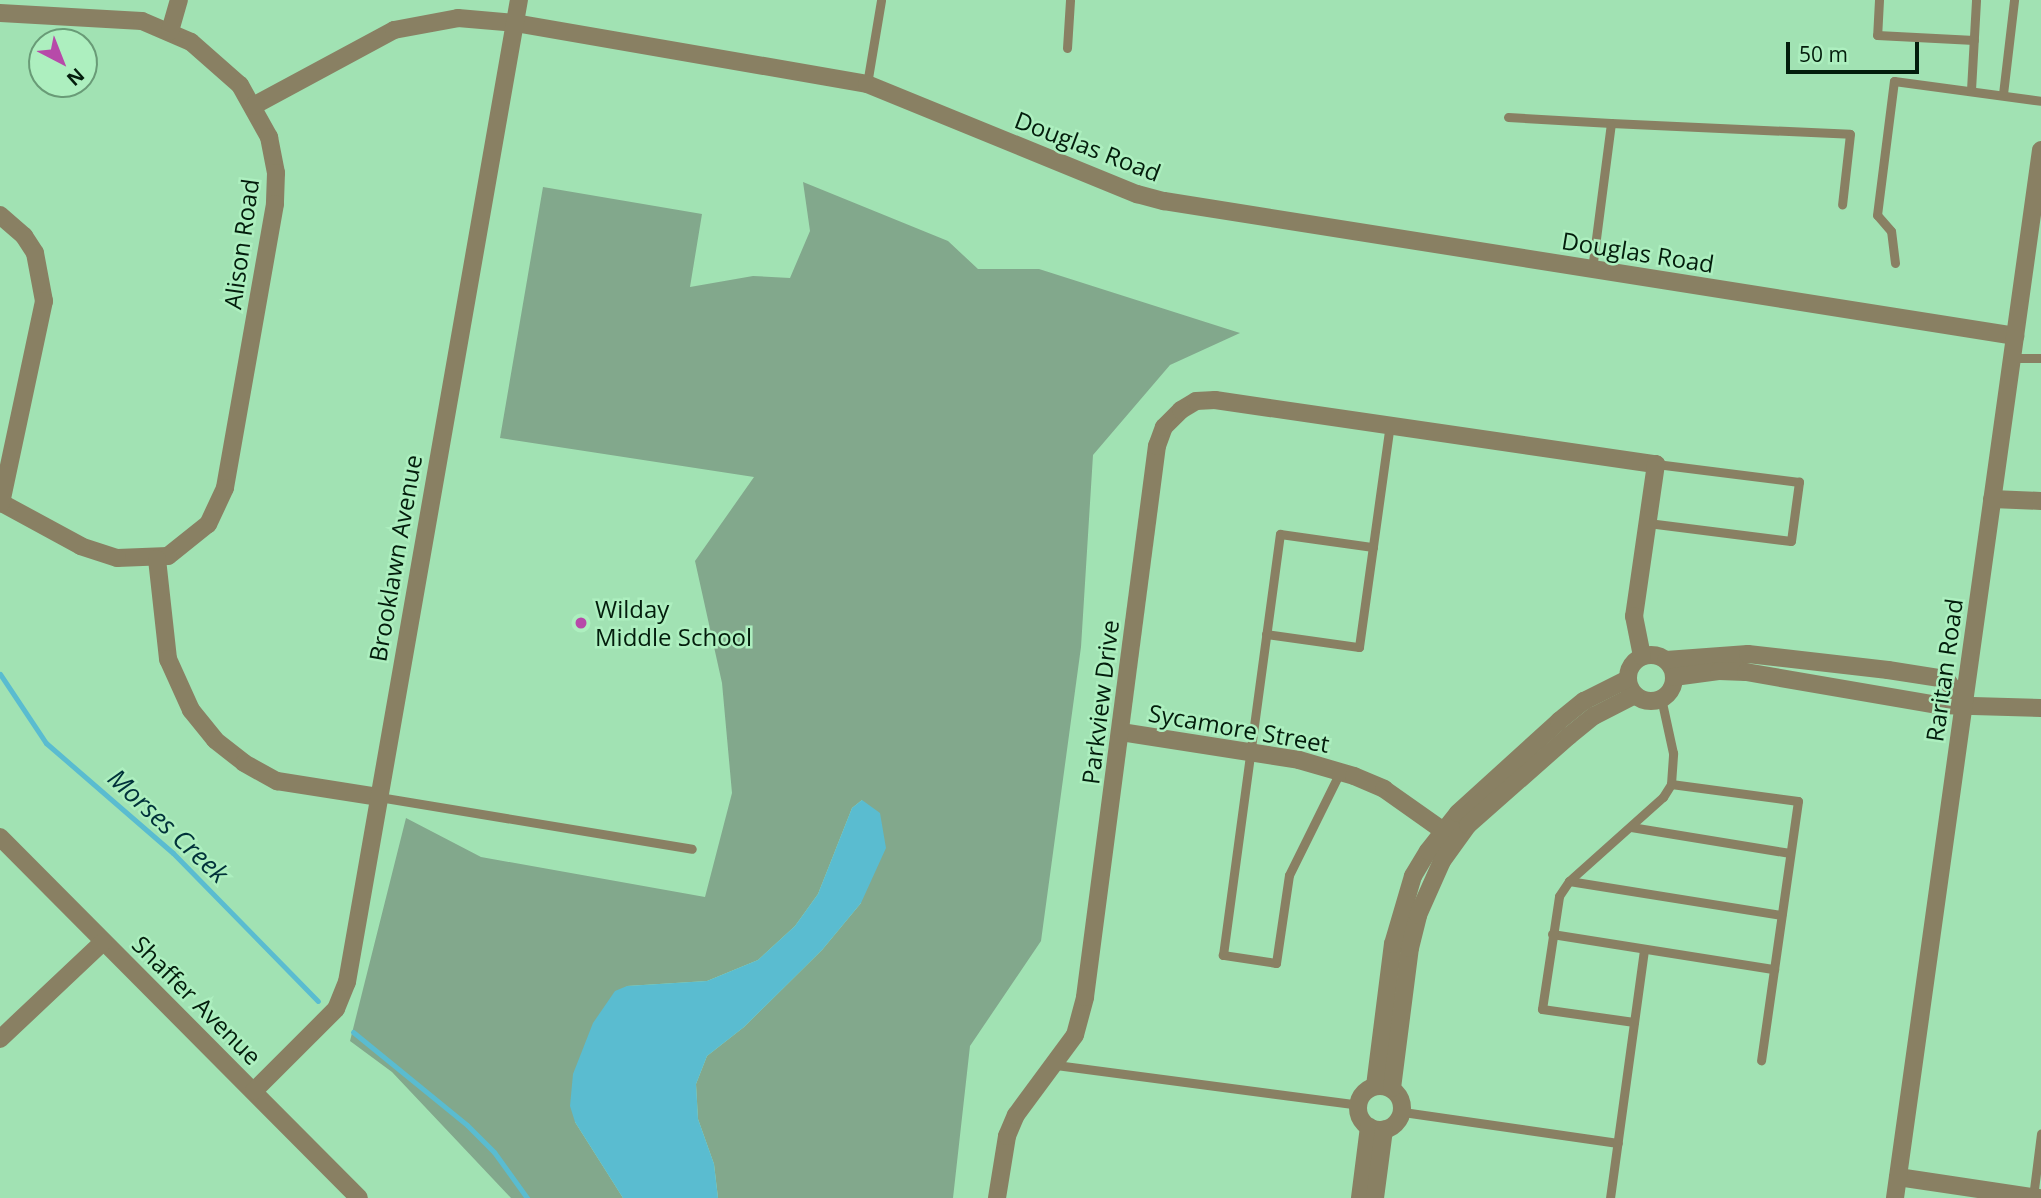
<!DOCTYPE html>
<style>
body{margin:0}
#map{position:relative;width:2041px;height:1198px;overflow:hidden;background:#a1e2b3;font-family:"Open Sans",sans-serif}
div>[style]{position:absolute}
.green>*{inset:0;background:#82a88c}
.water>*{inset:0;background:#5abcd0}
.stream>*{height:5px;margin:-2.5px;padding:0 2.5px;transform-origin:2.5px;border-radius:2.5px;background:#5abcd0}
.service>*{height:9px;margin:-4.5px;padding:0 4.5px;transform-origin:4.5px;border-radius:4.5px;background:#898063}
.minor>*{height:18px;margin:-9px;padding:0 9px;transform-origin:9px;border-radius:9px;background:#898063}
.minor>.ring{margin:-9px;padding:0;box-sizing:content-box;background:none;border:18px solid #898063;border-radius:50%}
.dots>*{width:19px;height:19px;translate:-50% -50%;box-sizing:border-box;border:4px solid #adefbf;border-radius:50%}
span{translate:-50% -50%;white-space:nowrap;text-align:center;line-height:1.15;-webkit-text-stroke:5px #adefbf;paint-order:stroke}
.street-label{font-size:24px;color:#031d0c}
.poi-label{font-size:24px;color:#031d0c}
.left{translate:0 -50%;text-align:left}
.water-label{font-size:26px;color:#01323a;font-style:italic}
.north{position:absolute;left:28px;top:28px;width:70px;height:70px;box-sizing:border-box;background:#adefbf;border:2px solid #699b77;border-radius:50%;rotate:138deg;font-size:19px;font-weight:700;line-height:28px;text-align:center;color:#031d0c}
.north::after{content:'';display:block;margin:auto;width:24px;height:32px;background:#b74aa9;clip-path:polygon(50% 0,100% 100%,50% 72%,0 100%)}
.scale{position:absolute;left:1786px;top:42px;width:133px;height:32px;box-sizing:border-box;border:4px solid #031d0c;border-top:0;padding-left:9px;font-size:21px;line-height:24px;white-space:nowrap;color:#031d0c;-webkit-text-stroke:5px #adefbf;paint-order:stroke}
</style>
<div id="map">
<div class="green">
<i style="clip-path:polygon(803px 182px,948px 241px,978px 269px,1039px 269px,1240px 333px,1170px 365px,1093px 455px,1081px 647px,1041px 941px,970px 1046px,953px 1198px,718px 1198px,714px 1164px,698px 1119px,696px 1084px,707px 1056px,744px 1027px,822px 950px,861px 903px,862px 800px,852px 808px,818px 894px,795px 926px,758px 960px,707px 981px,627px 986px,575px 1122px,623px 1198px,511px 1198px,392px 1072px,350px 1041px,406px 818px,481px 857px,705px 897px,732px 793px,722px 683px,695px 561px,754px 477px,500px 438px,543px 187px,702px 214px,690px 287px,753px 276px,790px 278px,810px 231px)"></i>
</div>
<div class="water">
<i style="clip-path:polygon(862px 800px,880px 813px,886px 848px,861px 903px,822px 950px,744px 1027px,707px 1056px,696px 1084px,698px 1119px,714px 1164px,718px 1198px,623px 1198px,575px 1122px,570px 1106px,573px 1074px,593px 1023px,615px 991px,627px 986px,707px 981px,758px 960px,795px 926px,818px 894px,852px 808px)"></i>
</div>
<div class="stream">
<i style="left:0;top:674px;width:83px;rotate:56.3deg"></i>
<i style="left:46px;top:743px;width:168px;rotate:40.9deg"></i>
<i style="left:173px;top:853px;width:207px;rotate:45.6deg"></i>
<i style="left:353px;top:1032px;width:147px;rotate:39.2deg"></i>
<i style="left:467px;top:1125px;width:38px;rotate:45deg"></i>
<i style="left:494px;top:1152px;width:57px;rotate:54.3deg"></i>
</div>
<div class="service">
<i style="left:1879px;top:0;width:35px;rotate:93deg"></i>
<i style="left:1877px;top:35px;width:97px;rotate:3deg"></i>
<i style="left:1067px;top:48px;width:48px;rotate:-86.4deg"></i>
<i style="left:867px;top:84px;width:85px;rotate:-80.5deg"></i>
<i style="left:1971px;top:90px;width:90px;rotate:-86.8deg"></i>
<i style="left:2003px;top:94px;width:95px;rotate:-83.3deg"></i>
<i style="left:1508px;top:117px;width:103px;rotate:3.3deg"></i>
<i style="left:1611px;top:123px;width:147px;rotate:97.4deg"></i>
<i style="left:1611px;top:123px;width:239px;rotate:2.6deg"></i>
<i style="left:1850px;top:134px;width:71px;rotate:96.4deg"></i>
<i style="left:1895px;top:263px;width:32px;rotate:-97deg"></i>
<i style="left:1891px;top:231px;width:21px;rotate:-131deg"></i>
<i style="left:1877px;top:215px;width:135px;rotate:-82.8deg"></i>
<i style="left:1894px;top:81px;width:148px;rotate:7.7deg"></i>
<i style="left:2012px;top:358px;width:29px"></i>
<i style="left:1648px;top:523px;width:144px;rotate:7.2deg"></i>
<i style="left:1791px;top:541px;width:60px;rotate:-82.3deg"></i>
<i style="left:1799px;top:482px;width:144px;rotate:-172.8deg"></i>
<i style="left:1266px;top:634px;width:94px;rotate:8deg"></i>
<i style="left:1359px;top:647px;width:225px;rotate:-82.1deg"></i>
<i style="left:1340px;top:772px;width:115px;rotate:116.3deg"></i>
<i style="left:1289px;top:875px;width:89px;rotate:98.4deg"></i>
<i style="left:1276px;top:963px;width:54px;rotate:-171.4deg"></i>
<i style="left:1223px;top:955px;width:425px;rotate:-82.3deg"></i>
<i style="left:1280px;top:534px;width:94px;rotate:8deg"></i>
<i style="left:1671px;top:784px;width:128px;rotate:7.6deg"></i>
<i style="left:1798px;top:801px;width:262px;rotate:98.1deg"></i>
<i style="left:379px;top:797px;width:317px;rotate:9.4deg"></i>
<i style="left:1631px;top:827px;width:161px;rotate:9.3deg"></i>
<i style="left:1569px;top:881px;width:215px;rotate:9.1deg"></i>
<i style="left:1552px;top:934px;width:225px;rotate:9deg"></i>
<i style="left:1634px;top:1022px;width:93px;rotate:-172deg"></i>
<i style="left:1542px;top:1009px;width:114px;rotate:-81.4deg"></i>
<i style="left:1559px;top:896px;width:18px;rotate:-56deg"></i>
<i style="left:1569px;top:881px;width:126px;rotate:-41.8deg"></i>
<i style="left:1663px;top:797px;width:15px;rotate:-58deg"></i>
<i style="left:1671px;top:784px;width:31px;rotate:-86deg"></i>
<i style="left:1673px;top:753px;width:56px;rotate:-102.3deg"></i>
<i style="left:1056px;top:1065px;width:305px;rotate:7.5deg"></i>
<i style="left:1403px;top:1112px;width:217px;rotate:8.2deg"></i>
<i style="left:2033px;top:1197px;width:64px;rotate:-82.8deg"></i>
<i style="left:1610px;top:1198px;width:251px;rotate:-82.2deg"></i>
</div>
<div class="minor">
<i style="left:0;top:13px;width:142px;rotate:3.2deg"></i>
<i style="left:142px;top:21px;width:53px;rotate:23.2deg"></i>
<i style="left:191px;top:42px;width:65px;rotate:41.3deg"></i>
<i style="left:240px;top:85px;width:60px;rotate:60.9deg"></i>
<i style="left:269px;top:137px;width:37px;rotate:79deg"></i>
<i style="left:276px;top:173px;width:31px;rotate:92deg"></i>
<i style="left:275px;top:204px;width:288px;rotate:100deg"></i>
<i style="left:225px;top:488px;width:40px;rotate:115deg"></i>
<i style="left:208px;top:524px;width:51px;rotate:141.3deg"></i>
<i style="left:168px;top:556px;width:51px;rotate:177.8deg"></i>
<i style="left:117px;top:558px;width:38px;rotate:-162deg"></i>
<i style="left:81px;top:546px;width:92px;rotate:-151.5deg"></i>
<i style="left:170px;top:31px;width:32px;rotate:-74deg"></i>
<i style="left:253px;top:106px;width:160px;rotate:-28.3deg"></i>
<i style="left:394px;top:30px;width:65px;rotate:-10.6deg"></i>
<i style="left:458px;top:18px;width:57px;rotate:5deg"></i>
<i style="left:515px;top:23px;width:357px;rotate:9.8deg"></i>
<i style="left:867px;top:84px;width:292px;rotate:22.2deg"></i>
<i style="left:1137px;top:194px;width:28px;rotate:15deg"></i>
<i style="left:1164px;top:201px;width:862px;rotate:9.01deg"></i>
<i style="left:0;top:215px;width:32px;rotate:41deg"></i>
<i style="left:24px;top:236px;width:20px;rotate:57deg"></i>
<i style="left:35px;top:253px;width:49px;rotate:79.4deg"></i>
<i style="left:44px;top:301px;width:207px;rotate:102deg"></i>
<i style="left:1992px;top:499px;width:49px;rotate:2.3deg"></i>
<i style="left:157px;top:559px;width:101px;rotate:83.7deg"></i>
<i style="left:168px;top:659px;width:56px;rotate:65.7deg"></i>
<i style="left:191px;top:710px;width:38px;rotate:51deg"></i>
<i style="left:215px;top:740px;width:37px;rotate:38deg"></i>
<i style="left:244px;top:763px;width:38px;rotate:29deg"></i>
<i style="left:277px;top:781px;width:102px;rotate:9deg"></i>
<i class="ring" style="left:1628px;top:655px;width:28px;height:28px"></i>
<i style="left:1666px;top:660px;width:82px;rotate:-4.2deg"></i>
<i style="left:1748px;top:654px;width:141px;rotate:6.5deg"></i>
<i style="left:1888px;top:670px;width:59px;rotate:8.8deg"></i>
<i style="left:1946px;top:679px;width:32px;rotate:55deg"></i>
<i style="left:1674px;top:677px;width:45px;rotate:-7.6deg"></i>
<i style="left:1719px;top:671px;width:27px;rotate:2deg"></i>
<i style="left:1746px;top:672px;width:195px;rotate:9.8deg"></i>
<i style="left:1938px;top:705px;width:103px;rotate:1.7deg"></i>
<i style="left:1121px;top:732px;width:180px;rotate:8.9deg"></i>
<i style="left:1299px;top:760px;width:57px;rotate:16.2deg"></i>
<i style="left:1354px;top:776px;width:33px;rotate:23deg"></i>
<i style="left:1384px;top:789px;width:83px;rotate:35.2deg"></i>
<i style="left:0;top:837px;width:509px;rotate:45.16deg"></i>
<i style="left:0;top:1039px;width:141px;rotate:-43.3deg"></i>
<i class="ring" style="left:1358px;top:1086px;width:26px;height:26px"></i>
<i style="left:1375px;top:1086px;width:143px;rotate:-82.8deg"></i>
<i style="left:1393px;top:944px;width:71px;rotate:-73.6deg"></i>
<i style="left:1413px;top:876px;width:29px;rotate:-59deg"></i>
<i style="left:1428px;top:851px;width:48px;rotate:-51.7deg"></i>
<i style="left:1458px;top:813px;width:137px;rotate:-42.3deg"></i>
<i style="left:1559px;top:721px;width:32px;rotate:-39deg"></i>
<i style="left:1584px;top:701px;width:49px;rotate:-26.6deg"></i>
<i style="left:1392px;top:1088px;width:141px;rotate:-82.7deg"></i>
<i style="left:1410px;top:948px;width:34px;rotate:-76deg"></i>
<i style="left:1418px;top:915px;width:59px;rotate:-66deg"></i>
<i style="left:1442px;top:861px;width:44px;rotate:-54.2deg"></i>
<i style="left:1468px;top:825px;width:135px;rotate:-41.4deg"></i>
<i style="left:1569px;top:736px;width:32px;rotate:-39deg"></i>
<i style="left:1594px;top:716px;width:46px;rotate:-27.1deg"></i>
<i style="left:254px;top:1091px;width:116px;rotate:-45deg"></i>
<i style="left:336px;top:1009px;width:29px;rotate:-68deg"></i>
<i style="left:347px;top:982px;width:997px;rotate:-80.07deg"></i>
<i style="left:1898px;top:1177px;width:142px;rotate:8.5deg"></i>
<i style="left:997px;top:1198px;width:63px;rotate:-80.8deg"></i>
<i style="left:1007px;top:1136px;width:23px;rotate:-67deg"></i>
<i style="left:1016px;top:1115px;width:99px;rotate:-53.6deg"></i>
<i style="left:1075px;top:1035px;width:39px;rotate:-75deg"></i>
<i style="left:1085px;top:997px;width:556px;rotate:-82.56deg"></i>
<i style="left:1157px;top:446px;width:20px;rotate:-70deg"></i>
<i style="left:1164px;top:427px;width:24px;rotate:-45deg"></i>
<i style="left:1181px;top:410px;width:17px;rotate:-31deg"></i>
<i style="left:1196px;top:401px;width:19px;rotate:-3deg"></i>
<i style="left:1215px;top:400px;width:446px;rotate:8.3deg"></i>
<i style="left:1656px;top:464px;width:154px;rotate:98.2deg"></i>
<i style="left:1634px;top:616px;width:41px;rotate:78.7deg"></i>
<i style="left:1360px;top:1198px;width:72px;rotate:-82.8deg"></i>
<i style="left:1375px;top:1198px;width:69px;rotate:-82.5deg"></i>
<i style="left:1895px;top:1198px;width:1058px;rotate:-82.07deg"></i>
</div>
<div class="dots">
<i style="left:581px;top:623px;background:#b74aa9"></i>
</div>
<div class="street-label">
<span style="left:1088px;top:146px;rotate:21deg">Douglas Road</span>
<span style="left:241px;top:244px;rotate:-82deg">Alison Road</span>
<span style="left:1638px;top:252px;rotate:9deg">Douglas Road</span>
<span style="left:395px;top:558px;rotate:-80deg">Brooklawn Avenue</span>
<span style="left:1944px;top:670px;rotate:-82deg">Raritan Road</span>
<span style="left:1100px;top:702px;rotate:-83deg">Parkview Drive</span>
<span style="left:1239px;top:728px;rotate:10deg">Sycamore Street</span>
<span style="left:197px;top:1000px;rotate:45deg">Shaffer Avenue</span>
</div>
<div class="poi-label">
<span class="left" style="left:595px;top:623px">Wilday<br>Middle School</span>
</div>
<div class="water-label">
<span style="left:168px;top:826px;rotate:43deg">Morses Creek</span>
</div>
<div class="north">N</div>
<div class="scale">50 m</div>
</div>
